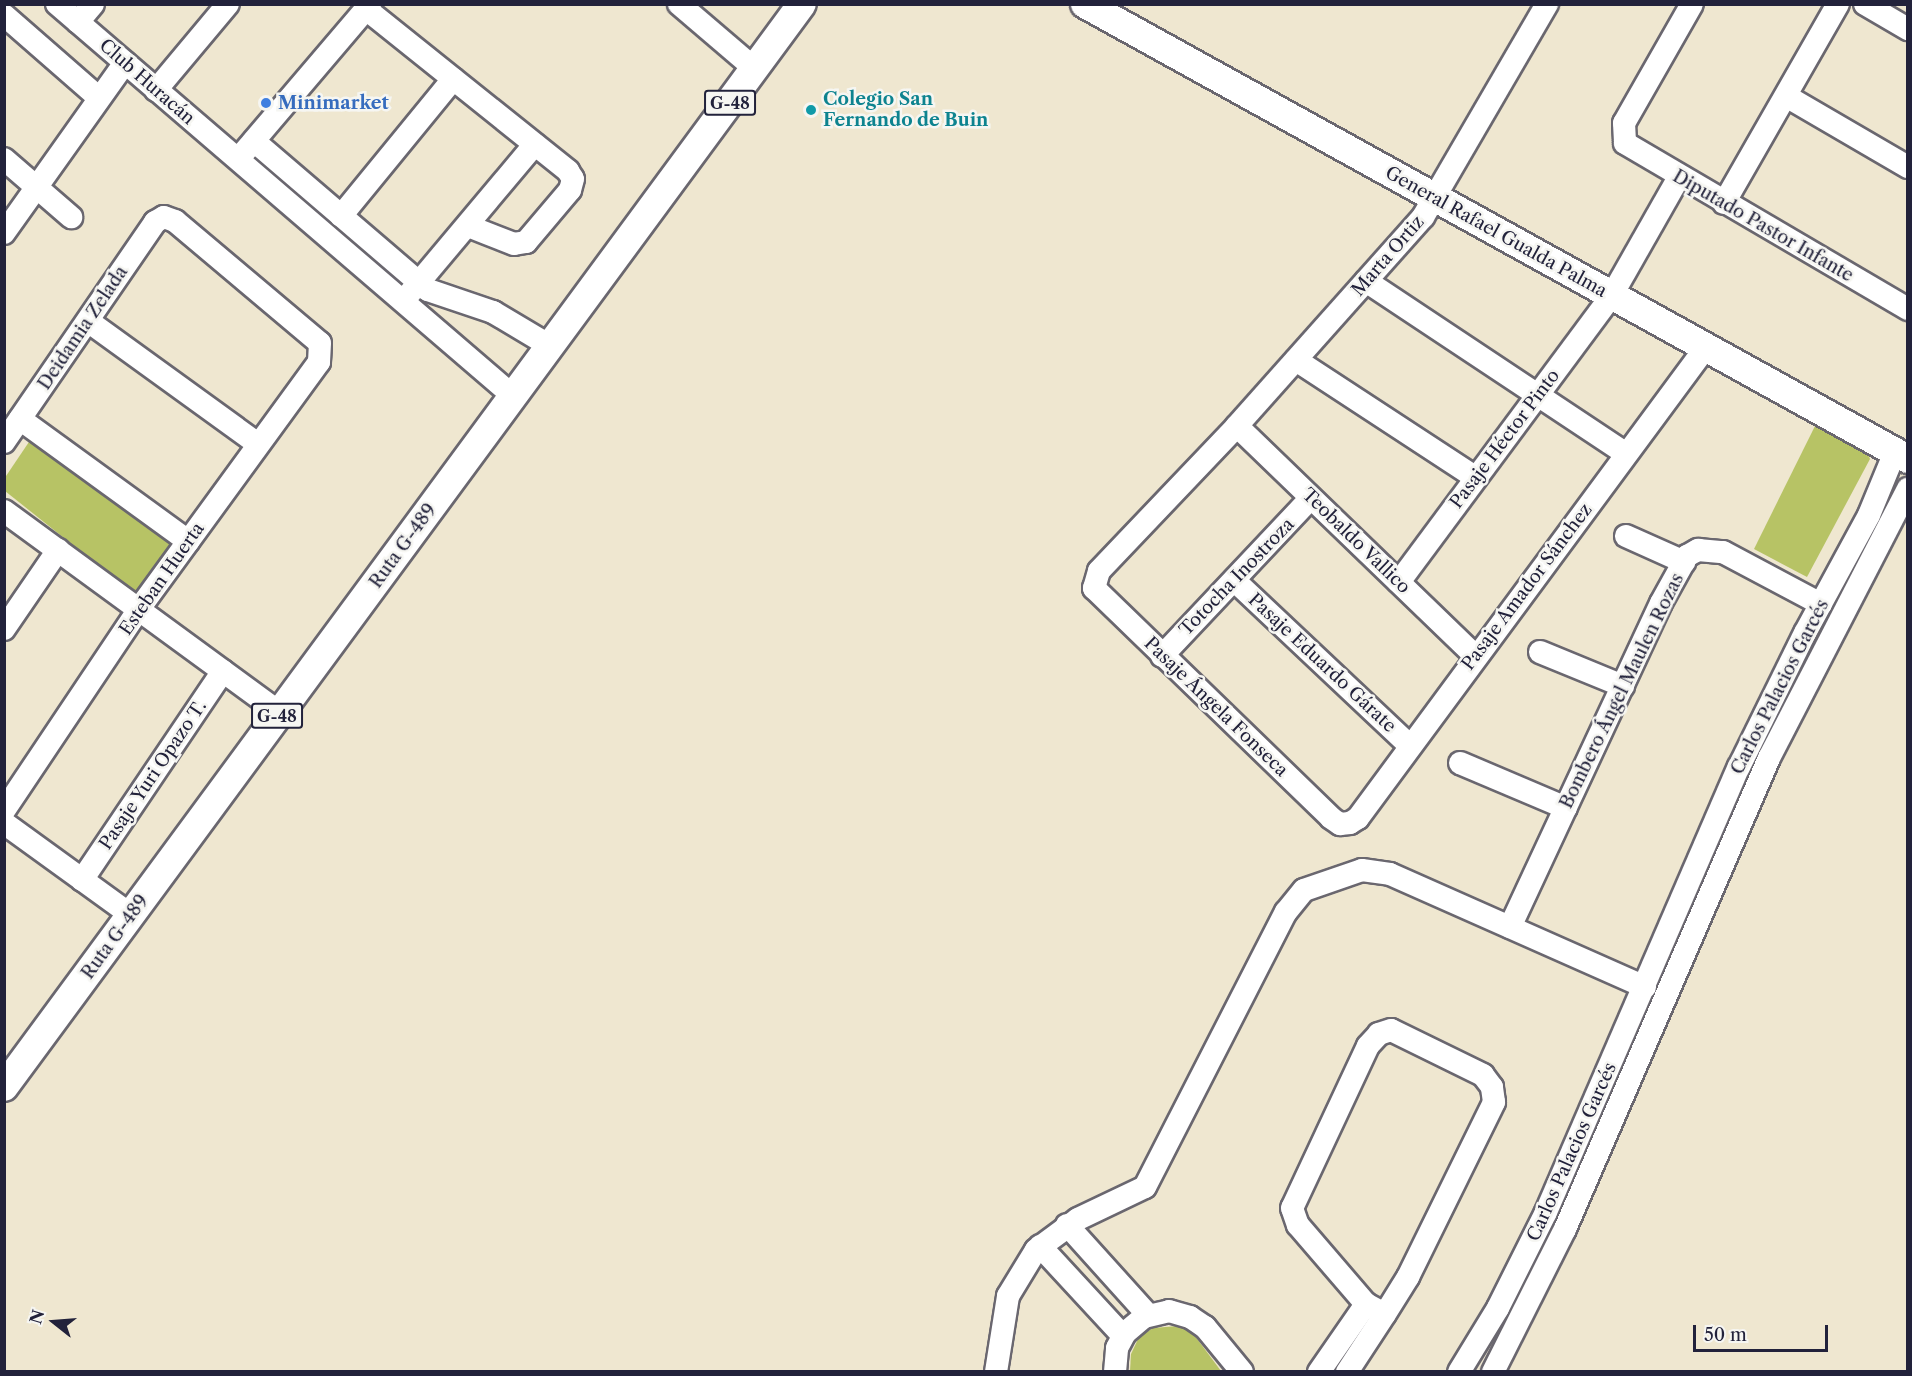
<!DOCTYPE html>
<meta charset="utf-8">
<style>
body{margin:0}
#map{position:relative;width:1912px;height:1376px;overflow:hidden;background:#efe7d0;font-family:"Libre Caslon Text",serif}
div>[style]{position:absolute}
.green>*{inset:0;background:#b7c365}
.roads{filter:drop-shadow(2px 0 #6a676f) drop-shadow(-2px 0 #6a676f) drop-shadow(0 2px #6a676f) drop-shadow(0 -2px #6a676f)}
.minor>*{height:22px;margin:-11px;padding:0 11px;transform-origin:11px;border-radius:11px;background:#fff}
.major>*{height:28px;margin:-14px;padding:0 14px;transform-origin:14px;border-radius:14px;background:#fff}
.dots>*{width:16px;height:16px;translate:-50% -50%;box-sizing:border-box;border:3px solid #f6f6f2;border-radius:50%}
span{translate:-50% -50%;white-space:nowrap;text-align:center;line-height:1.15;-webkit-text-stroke:5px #f6f6f2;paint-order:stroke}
.shield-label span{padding:2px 4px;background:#f6f6f2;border:2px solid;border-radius:4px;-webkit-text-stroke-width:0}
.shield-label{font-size:16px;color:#22223b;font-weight:700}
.street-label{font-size:18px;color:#22223b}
.culture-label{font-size:18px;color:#0d838f;font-weight:700}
.left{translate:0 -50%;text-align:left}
.shop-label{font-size:18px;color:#366cbe;font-weight:700}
.frame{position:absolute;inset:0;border:6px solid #22223b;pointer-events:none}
.north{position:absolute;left:24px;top:1292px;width:60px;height:60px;-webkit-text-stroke:4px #f6f6f2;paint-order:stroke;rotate:287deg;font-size:16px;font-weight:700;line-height:24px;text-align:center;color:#22223b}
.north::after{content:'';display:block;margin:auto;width:21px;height:27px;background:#22223b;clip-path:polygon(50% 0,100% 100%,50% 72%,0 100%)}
.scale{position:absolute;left:1693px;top:1325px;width:135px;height:27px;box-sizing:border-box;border:3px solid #22223b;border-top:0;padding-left:8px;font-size:18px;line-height:21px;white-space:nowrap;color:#22223b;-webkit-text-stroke:4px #f6f6f2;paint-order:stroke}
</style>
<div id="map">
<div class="green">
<i style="clip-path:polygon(1817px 422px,1865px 448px,1870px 459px,1807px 577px,1754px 549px)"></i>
<i style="clip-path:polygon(33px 436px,177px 541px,138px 597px,5px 491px,4px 479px)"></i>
<i style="clip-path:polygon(1178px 1326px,1192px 1332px,1221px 1371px,1130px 1371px,1131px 1354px,1139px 1337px,1153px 1328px)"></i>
</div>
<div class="roads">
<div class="minor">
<i style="left:57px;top:4px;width:601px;rotate:40.68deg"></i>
<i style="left:679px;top:4px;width:100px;rotate:40.5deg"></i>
<i style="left:1547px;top:4px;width:246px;rotate:120.2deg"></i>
<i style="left:1423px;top:217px;width:280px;rotate:131.7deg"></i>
<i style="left:1237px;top:426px;width:200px;rotate:133.6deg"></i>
<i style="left:1099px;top:571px;width:18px;rotate:106deg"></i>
<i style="left:1094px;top:588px;width:330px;rotate:44.1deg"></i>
<i style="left:1331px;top:818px;width:11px;rotate:34deg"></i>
<i style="left:1340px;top:824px;width:10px;rotate:-6deg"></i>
<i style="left:1350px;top:823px;width:9px;rotate:-32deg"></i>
<i style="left:1358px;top:818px;width:586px;rotate:-53.54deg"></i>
<i style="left:1692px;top:4px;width:137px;rotate:119.7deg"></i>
<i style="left:1624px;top:123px;width:20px;rotate:87deg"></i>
<i style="left:1625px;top:143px;width:328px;rotate:30.4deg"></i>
<i style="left:1865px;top:4px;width:50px;rotate:30.2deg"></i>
<i style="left:366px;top:9px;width:259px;rotate:38.7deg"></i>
<i style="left:568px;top:171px;width:9px;rotate:58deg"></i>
<i style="left:573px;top:179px;width:11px;rotate:105deg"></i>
<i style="left:570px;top:190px;width:68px;rotate:130.2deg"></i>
<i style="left:526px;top:242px;width:12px;rotate:171deg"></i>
<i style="left:514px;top:244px;width:49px;rotate:-158.6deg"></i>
<i style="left:4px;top:15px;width:125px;rotate:41.1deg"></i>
<i style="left:78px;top:22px;width:23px;rotate:-50deg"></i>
<i style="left:156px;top:90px;width:112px;rotate:-50.1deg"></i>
<i style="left:1786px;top:96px;width:141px;rotate:30.2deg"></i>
<i style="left:254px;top:141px;width:229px;rotate:40.6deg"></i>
<i style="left:428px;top:290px;width:69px;rotate:18.7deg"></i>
<i style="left:493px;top:312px;width:66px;rotate:30.8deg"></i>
<i style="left:245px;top:151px;width:193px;rotate:-49.6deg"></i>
<i style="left:4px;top:159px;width:89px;rotate:40.9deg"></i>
<i style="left:1724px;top:203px;width:229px;rotate:-60.2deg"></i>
<i style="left:341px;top:216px;width:177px;rotate:-50.7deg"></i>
<i style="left:4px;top:233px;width:209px;rotate:-54.6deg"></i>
<i style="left:1366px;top:281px;width:312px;rotate:33.6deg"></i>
<i style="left:410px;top:293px;width:194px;rotate:-50deg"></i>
<i style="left:88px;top:321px;width:210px;rotate:35.9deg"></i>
<i style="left:1296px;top:360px;width:215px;rotate:33.2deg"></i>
<i style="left:20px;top:419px;width:208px;rotate:36deg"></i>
<i style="left:1237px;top:426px;width:331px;rotate:44deg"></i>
<i style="left:4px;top:442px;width:267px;rotate:-55.5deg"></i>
<i style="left:155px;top:222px;width:10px;rotate:-29deg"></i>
<i style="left:164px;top:217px;width:12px;rotate:20deg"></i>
<i style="left:175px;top:221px;width:189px;rotate:40.1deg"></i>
<i style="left:320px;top:343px;width:19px;rotate:93deg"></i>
<i style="left:319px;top:362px;width:306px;rotate:126.1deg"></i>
<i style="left:139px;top:609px;width:243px;rotate:123.8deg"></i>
<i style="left:4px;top:511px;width:342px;rotate:36.2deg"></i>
<i style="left:1626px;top:536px;width:64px;rotate:24.1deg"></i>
<i style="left:1234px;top:580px;width:242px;rotate:43.3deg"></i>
<i style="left:1399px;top:582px;width:357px;rotate:-53.4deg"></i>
<i style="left:1612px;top:295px;width:136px;rotate:-60.4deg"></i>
<i style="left:4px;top:629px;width:96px;rotate:-55.6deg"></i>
<i style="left:1540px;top:652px;width:90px;rotate:22.3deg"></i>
<i style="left:1162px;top:656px;width:217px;rotate:-46.7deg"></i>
<i style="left:1460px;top:763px;width:115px;rotate:23deg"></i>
<i style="left:4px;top:823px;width:157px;rotate:35.9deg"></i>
<i style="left:82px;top:880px;width:252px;rotate:-56deg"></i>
<i style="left:1510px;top:927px;width:357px;rotate:-65deg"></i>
<i style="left:1661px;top:603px;width:54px;rotate:-61deg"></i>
<i style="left:1687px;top:556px;width:13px;rotate:-29deg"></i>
<i style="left:1698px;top:550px;width:25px;rotate:5deg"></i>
<i style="left:1723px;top:552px;width:111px;rotate:28deg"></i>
<i style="left:1067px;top:1225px;width:121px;rotate:48deg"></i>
<i style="left:1040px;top:1246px;width:122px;rotate:47.3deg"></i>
<i style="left:996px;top:1372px;width:77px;rotate:-81deg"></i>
<i style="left:1008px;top:1296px;width:54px;rotate:-58.7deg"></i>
<i style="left:1036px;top:1250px;width:52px;rotate:-36.4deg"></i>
<i style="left:1078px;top:1219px;width:74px;rotate:-25.5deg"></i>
<i style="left:1145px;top:1187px;width:309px;rotate:-62.9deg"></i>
<i style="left:1286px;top:912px;width:28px;rotate:-51deg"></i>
<i style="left:1304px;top:890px;width:61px;rotate:-19deg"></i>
<i style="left:1362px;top:870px;width:28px;rotate:8deg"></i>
<i style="left:1390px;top:874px;width:279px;rotate:23.9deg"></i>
<i style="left:1115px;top:1372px;width:24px;rotate:-85deg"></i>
<i style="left:1117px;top:1348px;width:17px;rotate:-62deg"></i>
<i style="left:1125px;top:1333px;width:25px;rotate:-40deg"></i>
<i style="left:1144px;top:1317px;width:26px;rotate:-13deg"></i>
<i style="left:1169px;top:1311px;width:22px;rotate:16deg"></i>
<i style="left:1190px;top:1317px;width:18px;rotate:34deg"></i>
<i style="left:1205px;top:1327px;width:58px;rotate:50.6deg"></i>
<i style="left:1319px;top:1372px;width:83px;rotate:-55.3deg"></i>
<i style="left:1347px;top:1372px;width:69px;rotate:-56.8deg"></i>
<i style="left:1385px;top:1314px;width:44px;rotate:-58.1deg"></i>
<i style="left:1408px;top:1277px;width:195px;rotate:-63.8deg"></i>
<i style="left:1494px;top:1102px;width:15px;rotate:-98deg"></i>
<i style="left:1492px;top:1087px;width:15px;rotate:-127deg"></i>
<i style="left:1483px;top:1075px;width:102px;rotate:-153.9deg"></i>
<i style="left:1391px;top:1030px;width:13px;rotate:162deg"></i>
<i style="left:1379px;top:1034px;width:16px;rotate:133deg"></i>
<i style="left:1368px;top:1046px;width:179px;rotate:115.1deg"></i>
<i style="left:1292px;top:1208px;width:18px;rotate:71deg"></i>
<i style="left:1298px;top:1225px;width:104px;rotate:49.3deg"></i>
<i style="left:1366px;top:1304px;width:21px;rotate:28deg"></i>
<i style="left:1459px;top:1372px;width:75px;rotate:-58.6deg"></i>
<i style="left:1498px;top:1308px;width:107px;rotate:-63.4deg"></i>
<i style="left:1546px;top:1212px;width:485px;rotate:-66.6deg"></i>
<i style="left:1739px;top:767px;width:149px;rotate:-63.8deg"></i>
<i style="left:1805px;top:633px;width:134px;rotate:-61.5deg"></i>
<i style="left:1869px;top:515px;width:68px;rotate:-67.6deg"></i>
<i style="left:1493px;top:1372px;width:160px;rotate:-63.3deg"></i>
<i style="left:1565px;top:1229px;width:513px;rotate:-66.58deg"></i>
<i style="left:1769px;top:758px;width:303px;rotate:-62.7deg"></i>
</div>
<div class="major">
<i style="left:1085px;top:4px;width:940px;rotate:28.94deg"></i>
<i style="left:4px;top:1087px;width:1345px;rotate:-53.62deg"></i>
</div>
</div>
<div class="dots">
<i style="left:266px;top:103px;background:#3f7fe0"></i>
<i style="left:811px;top:110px;background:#0f9aa8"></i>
</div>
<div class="shield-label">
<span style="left:730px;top:103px">G-48</span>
<span style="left:277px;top:716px">G-48</span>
</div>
<div class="street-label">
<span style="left:147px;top:82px;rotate:41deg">Club Huracán</span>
<span style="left:1763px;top:226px;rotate:30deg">Diputado Pastor Infante</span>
<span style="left:1496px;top:232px;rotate:29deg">General Rafael Gualda Palma</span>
<span style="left:1388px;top:256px;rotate:-49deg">Marta Ortiz</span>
<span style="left:83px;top:328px;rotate:-56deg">Deidamia Zelada</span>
<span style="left:1505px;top:439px;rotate:-53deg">Pasaje Héctor Pinto</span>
<span style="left:1356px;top:541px;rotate:44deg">Teobaldo Vallico</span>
<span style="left:403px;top:546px;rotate:-54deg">Ruta G-489</span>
<span style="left:1237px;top:577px;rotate:-46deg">Totocha Inostroza</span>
<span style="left:162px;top:579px;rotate:-55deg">Esteban Huerta</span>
<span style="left:1527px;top:587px;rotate:-53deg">Pasaje Amador Sánchez</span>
<span style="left:1322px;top:663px;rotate:43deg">Pasaje Eduardo Gárate</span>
<span style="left:1780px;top:687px;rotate:-63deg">Carlos Palacios Garcés</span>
<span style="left:1622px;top:691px;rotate:-64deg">Bombero Ángel Maulen Rozas</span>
<span style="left:1216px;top:707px;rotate:44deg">Pasaje Ángela Fonseca</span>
<span style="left:153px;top:775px;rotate:-56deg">Pasaje Yuri Opazo T.</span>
<span style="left:115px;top:937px;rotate:-54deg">Ruta G-489</span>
<span style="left:1572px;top:1152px;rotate:-66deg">Carlos Palacios Garcés</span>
</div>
<div class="culture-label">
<span class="left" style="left:823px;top:110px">Colegio San<br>Fernando de Buin</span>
</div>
<div class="shop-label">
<span class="left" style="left:278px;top:103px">Minimarket</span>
</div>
<div class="frame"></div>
<div class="north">N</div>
<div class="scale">50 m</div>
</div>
